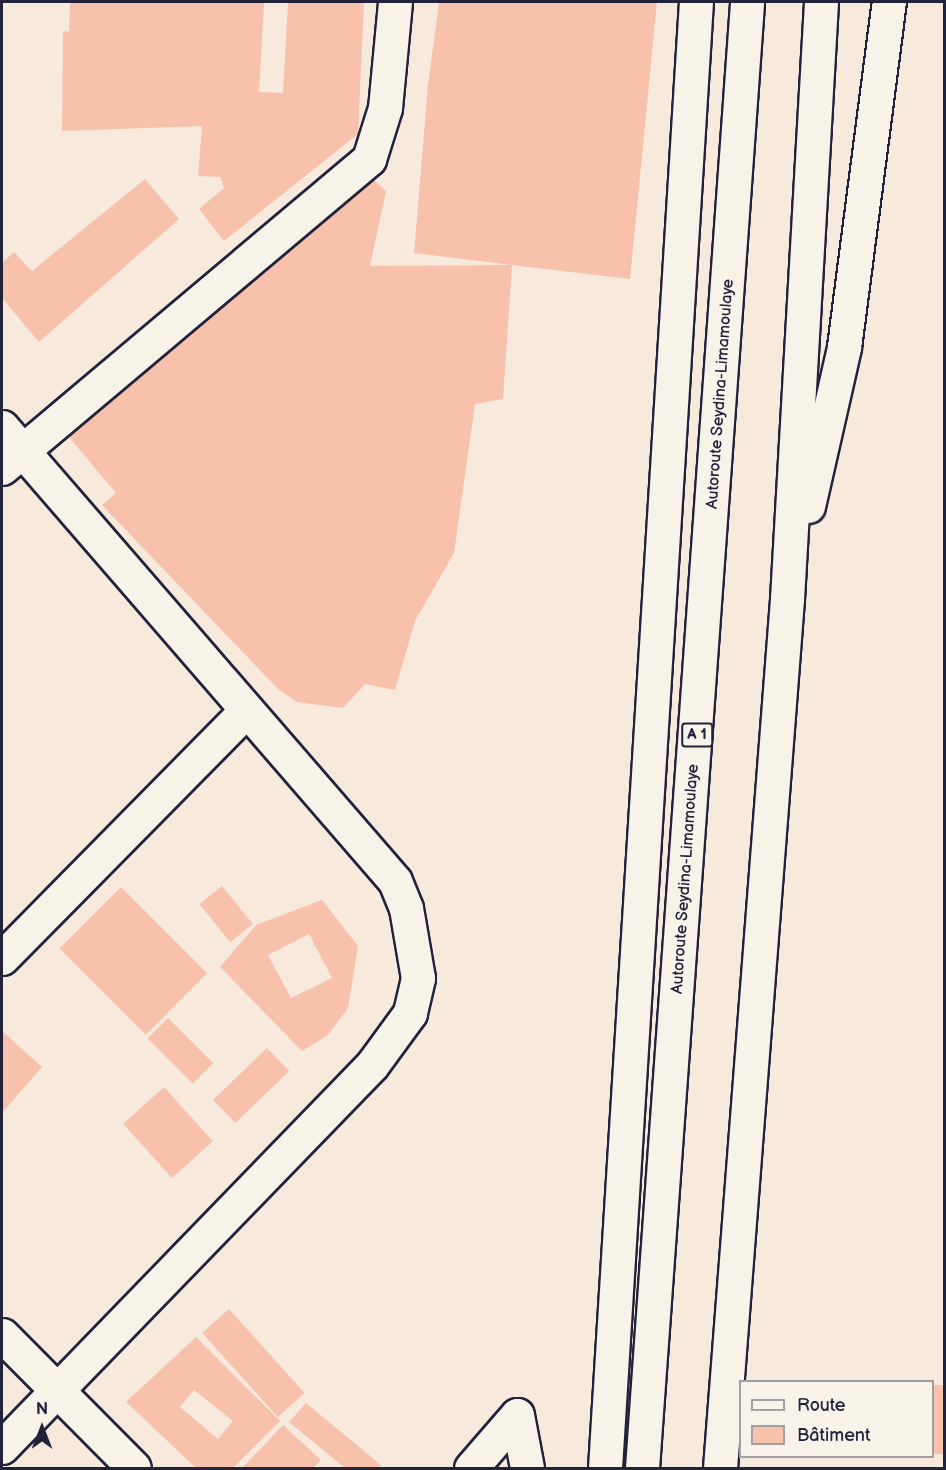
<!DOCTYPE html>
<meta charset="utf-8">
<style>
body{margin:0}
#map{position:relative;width:946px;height:1470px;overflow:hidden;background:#f7e9dc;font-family:"Balsamiq Sans",sans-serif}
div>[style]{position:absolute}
.building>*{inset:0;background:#f8c1ab;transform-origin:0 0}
.roads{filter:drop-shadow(2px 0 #22223b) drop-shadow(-2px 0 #22223b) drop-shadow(0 2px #22223b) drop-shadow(0 -2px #22223b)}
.street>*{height:33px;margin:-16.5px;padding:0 16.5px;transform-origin:16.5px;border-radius:16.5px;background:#f7f3e8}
.highway>*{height:33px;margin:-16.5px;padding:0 16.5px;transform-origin:16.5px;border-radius:16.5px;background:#f7f3e8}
span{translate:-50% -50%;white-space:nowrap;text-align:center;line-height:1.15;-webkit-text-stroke:6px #f7f3e8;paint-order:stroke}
.shield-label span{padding:2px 4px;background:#f7f3e8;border:2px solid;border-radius:4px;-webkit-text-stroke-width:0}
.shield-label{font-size:15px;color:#22223b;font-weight:700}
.street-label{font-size:16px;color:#22223b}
.frame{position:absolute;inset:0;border:3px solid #22223b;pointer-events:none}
.legend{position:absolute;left:739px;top:1380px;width:195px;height:78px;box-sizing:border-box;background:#f7f3e8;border:2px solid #a29fa3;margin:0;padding:8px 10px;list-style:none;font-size:18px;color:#22223b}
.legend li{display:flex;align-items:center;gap:12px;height:30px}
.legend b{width:30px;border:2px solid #a29fa3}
.north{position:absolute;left:12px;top:1398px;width:60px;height:60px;-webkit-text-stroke:4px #f7f3e8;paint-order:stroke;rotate:0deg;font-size:16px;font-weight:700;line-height:24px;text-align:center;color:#22223b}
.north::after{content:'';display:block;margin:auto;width:21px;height:27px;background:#22223b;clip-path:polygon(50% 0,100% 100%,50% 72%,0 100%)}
</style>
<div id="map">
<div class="building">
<i style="clip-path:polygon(70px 2px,264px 2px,259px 92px,283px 93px,288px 2px,364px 2px,358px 134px,224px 241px,199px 209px,224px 188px,220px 177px,198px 176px,202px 126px,62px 131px,63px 31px,69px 32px)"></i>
<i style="clip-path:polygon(439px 2px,657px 2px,630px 279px,512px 265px,503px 399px,475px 404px,454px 553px,415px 621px,395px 690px,365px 684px,343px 708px,297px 702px,278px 689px,102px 505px,116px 493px,68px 436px,367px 174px,386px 191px,370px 266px,512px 265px,414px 253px,428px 85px)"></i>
<i style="clip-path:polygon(145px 179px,179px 219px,39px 342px,2px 298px,2px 263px,14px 252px,32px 271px)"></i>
<i style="left:222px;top:886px;width:49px;height:29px;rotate:51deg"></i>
<i style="left:121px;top:887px;width:122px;height:87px;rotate:45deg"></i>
<i style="clip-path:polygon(evenodd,322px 900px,358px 946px,348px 1008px,328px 1035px,302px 1051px,220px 967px,256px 925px,322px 900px,309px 934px,332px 978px,291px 998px,268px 955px,309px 934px)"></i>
<i style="left:168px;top:1018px;width:64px;height:29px;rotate:45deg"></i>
<i style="clip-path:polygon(2px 1031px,42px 1067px,2px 1113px)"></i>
<i style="left:267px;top:1048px;width:32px;height:75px;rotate:46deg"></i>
<i style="left:164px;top:1087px;width:73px;height:55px;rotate:48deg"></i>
<i style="left:229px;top:1309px;width:113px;height:36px;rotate:48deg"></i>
<i style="clip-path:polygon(evenodd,196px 1337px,280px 1421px,233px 1468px,196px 1468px,126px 1402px,196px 1337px,194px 1390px,233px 1421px,218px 1439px,180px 1407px,194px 1390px)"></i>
<i style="left:932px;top:1385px;width:12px;height:69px"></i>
<i style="clip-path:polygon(306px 1403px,381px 1465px,378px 1468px,345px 1468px,289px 1422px)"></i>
<i style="clip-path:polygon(283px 1425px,321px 1460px,313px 1468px,242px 1468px)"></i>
</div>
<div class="roads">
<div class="street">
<i style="left:2px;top:427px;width:600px;rotate:49.12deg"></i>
<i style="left:395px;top:881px;width:29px;rotate:68deg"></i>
<i style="left:406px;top:908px;width:71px;rotate:80.3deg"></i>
<i style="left:418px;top:978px;width:36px;rotate:103deg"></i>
<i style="left:410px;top:1013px;width:64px;rotate:126.2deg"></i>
<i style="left:372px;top:1065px;width:532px;rotate:134.09deg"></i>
<i style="left:2px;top:468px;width:480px;rotate:-40.1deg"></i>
<i style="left:369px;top:159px;width:53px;rotate:-72.6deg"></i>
<i style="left:385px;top:108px;width:106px;rotate:-84.6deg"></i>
<i style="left:2px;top:958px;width:346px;rotate:-45.4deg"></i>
<i style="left:2px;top:1335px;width:187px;rotate:45.2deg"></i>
<i style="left:517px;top:1415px;width:54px;rotate:79.3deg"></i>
<i style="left:471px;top:1468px;width:70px;rotate:-49deg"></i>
</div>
<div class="highway">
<i style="left:808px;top:506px;width:163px;rotate:-77.2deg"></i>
<i style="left:844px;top:347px;width:348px;rotate:-82.6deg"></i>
<i style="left:605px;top:1468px;width:1469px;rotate:-86.45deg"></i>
<i style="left:642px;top:1468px;width:1470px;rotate:-85.9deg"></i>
<i style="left:720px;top:1468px;width:872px;rotate:-85.59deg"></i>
<i style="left:787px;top:599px;width:598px;rotate:-86.74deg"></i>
</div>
</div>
<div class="shield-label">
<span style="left:697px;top:735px">A 1</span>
</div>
<div class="street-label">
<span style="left:721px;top:394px;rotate:-86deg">Autoroute Seydina-Limamoulaye</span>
<span style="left:686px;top:879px;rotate:-86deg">Autoroute Seydina-Limamoulaye</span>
</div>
<div class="frame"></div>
<ul class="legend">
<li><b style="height:8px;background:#f7f3e8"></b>Route</li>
<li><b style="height:16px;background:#f8c1ab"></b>Bâtiment</li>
</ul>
<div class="north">N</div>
</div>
